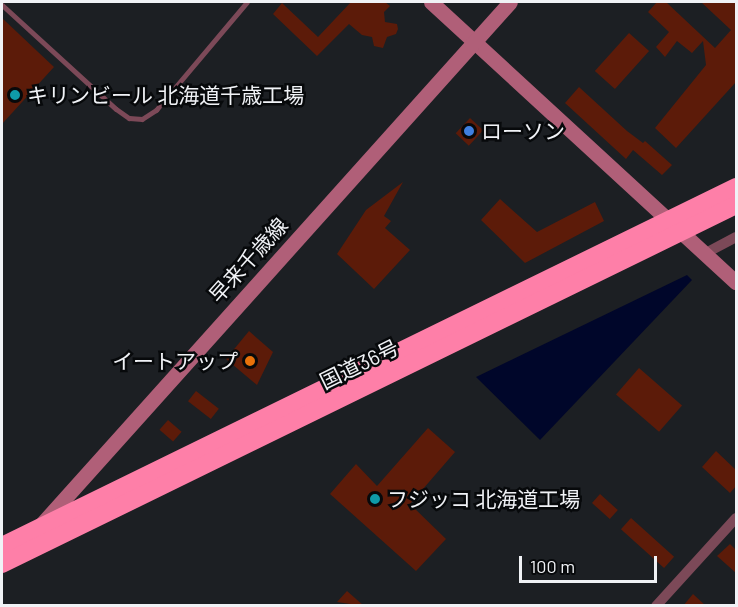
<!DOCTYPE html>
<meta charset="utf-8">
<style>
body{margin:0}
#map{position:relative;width:738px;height:607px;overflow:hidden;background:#1c1f23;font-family:Barlow,"Noto Sans JP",sans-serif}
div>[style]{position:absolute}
.water>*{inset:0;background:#00062a}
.building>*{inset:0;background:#5c1b09;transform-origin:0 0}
.lane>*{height:5px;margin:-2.5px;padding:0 2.5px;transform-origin:2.5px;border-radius:2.5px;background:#7c4958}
.street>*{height:10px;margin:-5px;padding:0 5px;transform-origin:5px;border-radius:5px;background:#7c4958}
.secondary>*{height:15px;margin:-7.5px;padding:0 7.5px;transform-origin:7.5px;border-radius:7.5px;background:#b05f78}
.highway>*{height:18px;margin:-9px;padding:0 9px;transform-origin:9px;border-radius:9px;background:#fe7fa8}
.dots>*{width:16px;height:16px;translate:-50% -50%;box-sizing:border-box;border:3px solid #07090b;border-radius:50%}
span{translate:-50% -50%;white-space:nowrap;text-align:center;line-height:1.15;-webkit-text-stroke:5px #07090b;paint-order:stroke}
.poi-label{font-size:21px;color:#f0f2f6}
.left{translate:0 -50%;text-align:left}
.right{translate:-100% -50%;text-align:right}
.street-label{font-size:21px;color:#f0f2f6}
.frame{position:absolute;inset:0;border:3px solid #f0f2f6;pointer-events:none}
.scale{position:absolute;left:519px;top:556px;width:138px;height:27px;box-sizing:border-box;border:3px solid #f0f2f6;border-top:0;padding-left:8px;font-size:18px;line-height:21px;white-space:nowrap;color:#f0f2f6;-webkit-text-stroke:4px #07090b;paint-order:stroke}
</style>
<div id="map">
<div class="water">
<i style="clip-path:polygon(687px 275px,692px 280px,540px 440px,476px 377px)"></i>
</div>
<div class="building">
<i style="clip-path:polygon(351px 2px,385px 2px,390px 6px,384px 12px,385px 22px,397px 24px,398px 29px,396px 34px,387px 37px,383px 48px,374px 46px,372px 37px,362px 35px,349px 24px,317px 56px,273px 14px,282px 3px,318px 37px)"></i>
<i style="clip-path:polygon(657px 2px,666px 2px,715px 48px,731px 30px,701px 2px,736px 2px,736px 82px,676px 148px,655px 128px,706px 65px,703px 41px,692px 53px,677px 41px,665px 57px,656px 47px,669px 32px,648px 12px)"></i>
<i style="clip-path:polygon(2px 18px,54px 67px,2px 124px)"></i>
<i style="left:629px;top:33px;width:27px;height:51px;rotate:42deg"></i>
<i style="clip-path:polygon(579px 87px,627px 131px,643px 143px,645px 141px,672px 165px,662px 175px,633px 150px,626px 159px,565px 103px)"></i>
<i style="left:470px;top:118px;width:18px;height:21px;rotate:43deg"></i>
<i style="clip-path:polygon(403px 182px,384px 216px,391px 221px,385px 228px,410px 250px,374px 289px,337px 254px,366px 210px)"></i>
<i style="clip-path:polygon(500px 199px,537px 232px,595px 202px,604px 221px,525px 263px,481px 220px)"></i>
<i style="clip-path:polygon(249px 331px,273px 352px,257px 385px,226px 359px)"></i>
<i style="left:639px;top:368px;width:57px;height:35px;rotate:41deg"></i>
<i style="left:196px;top:391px;width:29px;height:13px;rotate:38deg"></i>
<i style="left:168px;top:420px;width:18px;height:13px;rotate:41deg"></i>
<i style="clip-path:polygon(428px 428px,455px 452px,410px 504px,446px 539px,416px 571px,330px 494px,356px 464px,377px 486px)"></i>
<i style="clip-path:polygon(716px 451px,736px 470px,736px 486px,730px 493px,702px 467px)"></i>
<i style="left:600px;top:494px;width:24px;height:12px;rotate:42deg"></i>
<i style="left:631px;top:518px;width:58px;height:15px;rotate:42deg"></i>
<i style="clip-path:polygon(730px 544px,736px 550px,736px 573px,717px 556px)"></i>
<i style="clip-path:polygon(347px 591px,364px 606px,337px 602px)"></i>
<i style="clip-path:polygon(693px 594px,706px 606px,683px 606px)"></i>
</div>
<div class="lane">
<i style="left:2px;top:5px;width:154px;rotate:42.4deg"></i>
<i style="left:116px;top:109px;width:16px;rotate:35deg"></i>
<i style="left:129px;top:118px;width:13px;rotate:4deg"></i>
<i style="left:142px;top:119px;width:17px;rotate:-33deg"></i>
<i style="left:156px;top:110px;width:141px;rotate:-49.9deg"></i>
</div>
<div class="street">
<i style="left:706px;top:253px;width:34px;rotate:-28deg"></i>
<i style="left:656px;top:606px;width:119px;rotate:-47.7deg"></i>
</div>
<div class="secondary">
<i style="left:431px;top:2px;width:414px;rotate:42.6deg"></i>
<i style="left:39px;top:527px;width:705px;rotate:-48.1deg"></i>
</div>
<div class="highway">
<i style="left:2px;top:546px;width:817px;rotate:-26.06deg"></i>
<i style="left:2px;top:564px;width:817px;rotate:-26.06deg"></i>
</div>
<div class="dots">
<i style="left:15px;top:95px;background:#0f9aa8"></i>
<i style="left:469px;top:131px;background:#3f7fe0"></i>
<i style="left:250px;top:361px;background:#e8710a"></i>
<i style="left:375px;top:499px;background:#0f9aa8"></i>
</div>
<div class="poi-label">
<span class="left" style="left:27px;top:95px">キリンビール 北海道千歳工場</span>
<span class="left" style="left:481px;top:131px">ローソン</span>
<span class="right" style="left:238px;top:361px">イートアップ</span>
<span class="left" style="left:387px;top:499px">フジッコ 北海道工場</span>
</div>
<div class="street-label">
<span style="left:248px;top:260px;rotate:-48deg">早来千歳線</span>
<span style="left:359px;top:364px;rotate:-26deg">国道36号</span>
</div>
<div class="frame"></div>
<div class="scale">100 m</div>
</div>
